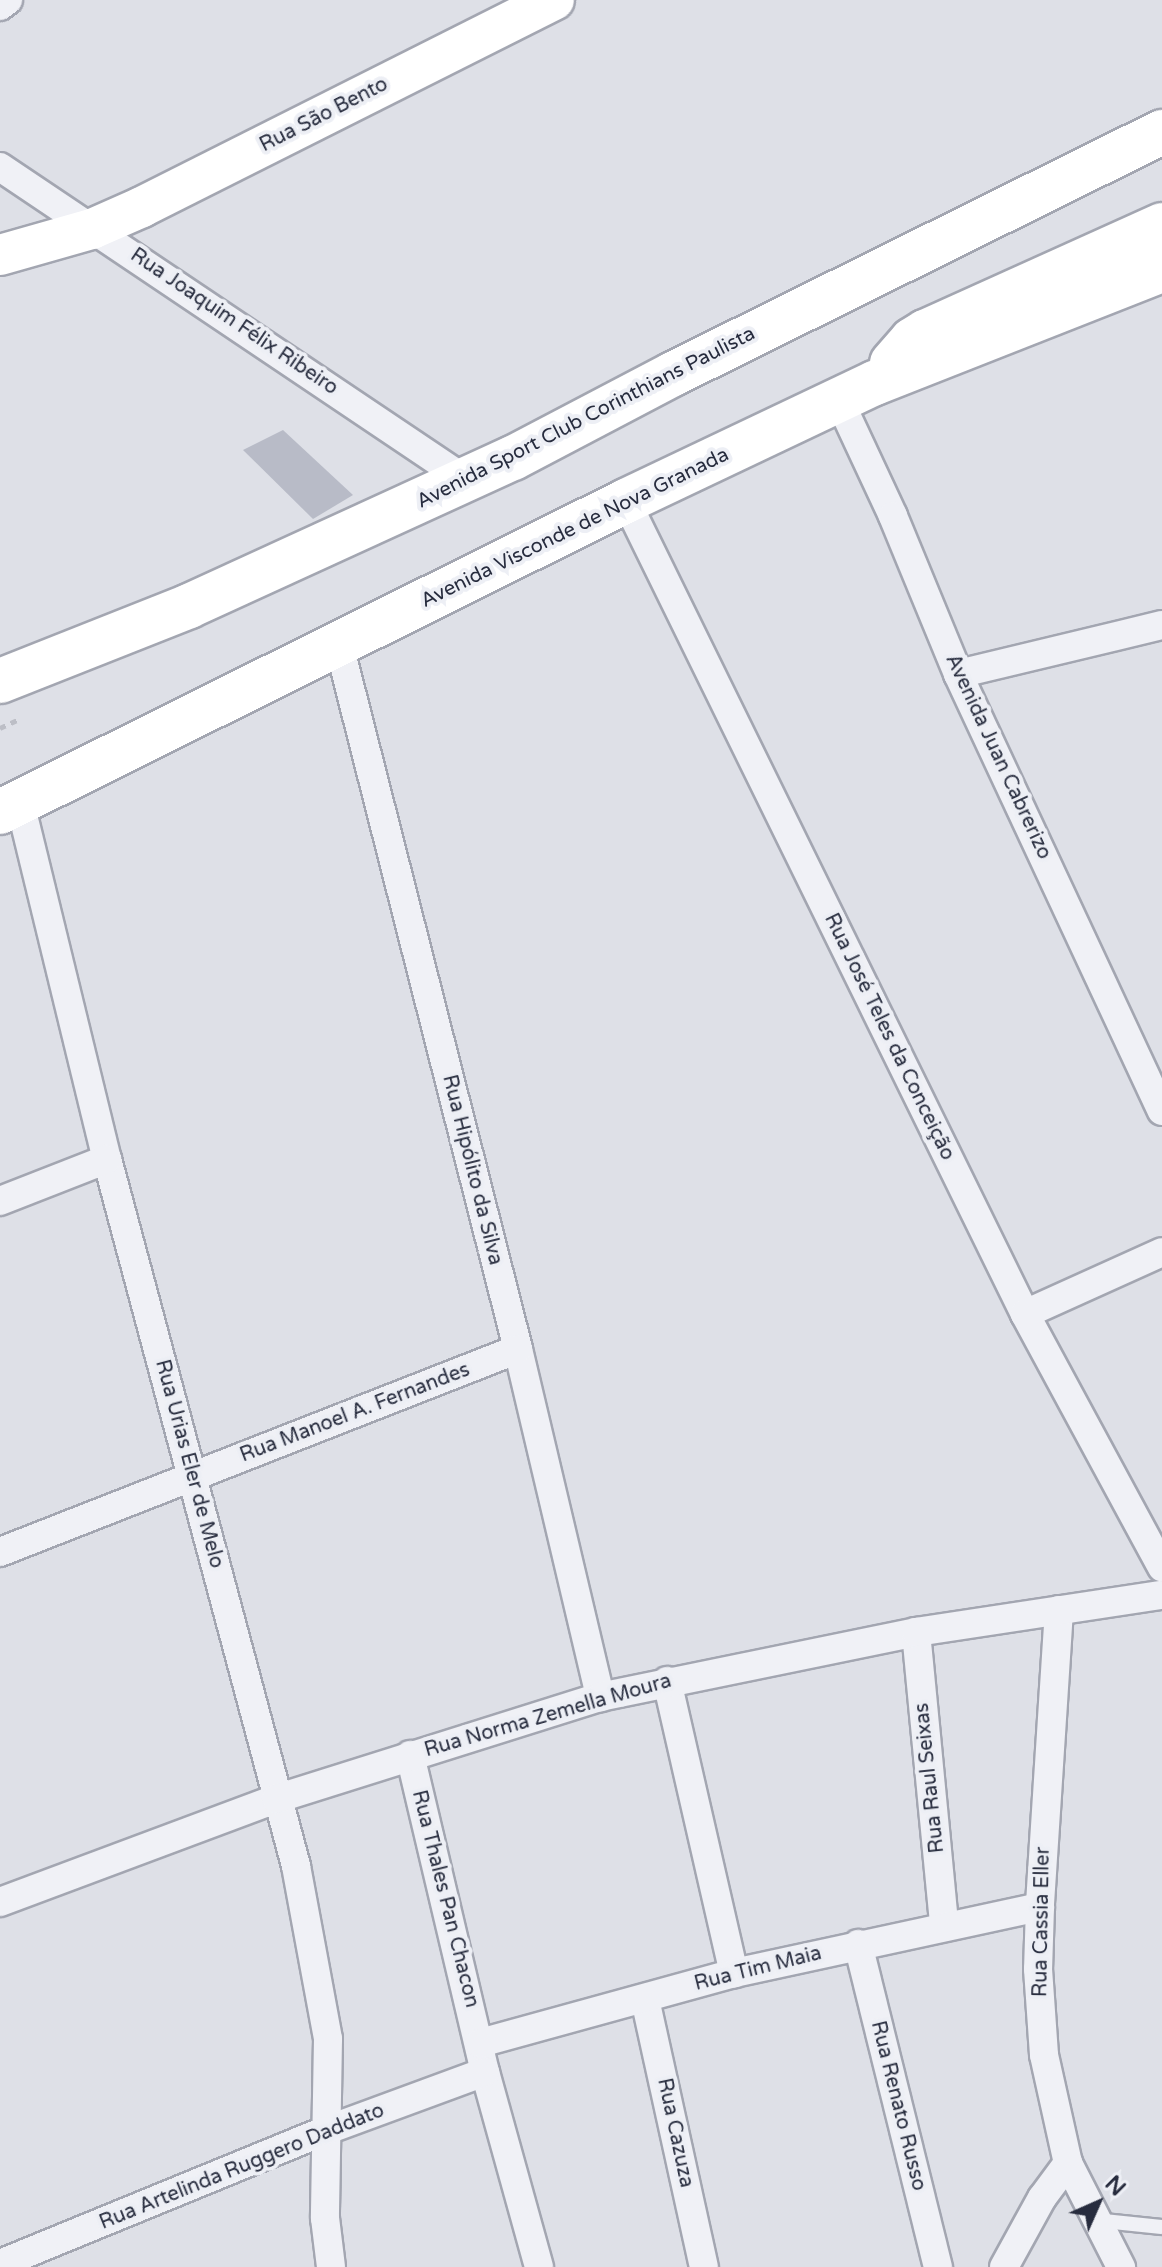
<!DOCTYPE html>
<meta charset="utf-8">
<style>
body{margin:0}
#map{position:relative;width:1162px;height:2267px;overflow:hidden;background:#dee0e7;font-family:"Varela Round",sans-serif}
div>[style]{position:absolute}
.building>*{inset:0;background:#b8bbc7}
.path>*{height:5px;margin-top:-2.5px;transform-origin:0;background:repeating-linear-gradient(90deg,#bcbec6 0 6px,transparent 0 12px)}
.roads{filter:drop-shadow(2px 0 #a3a6b1) drop-shadow(-2px 0 #a3a6b1) drop-shadow(0 2px #a3a6b1) drop-shadow(0 -2px #a3a6b1)}
.lane>*{height:14px;margin:-7px;padding:0 7px;transform-origin:7px;border-radius:7px;background:#f0f1f6}
.street>*{height:28px;margin:-14px;padding:0 14px;transform-origin:14px;border-radius:14px;background:#f0f1f6}
.secondary>*{height:40px;margin:-20px;padding:0 20px;transform-origin:20px;border-radius:20px;background:#fff}
.primary>*{height:44px;margin:-22px;padding:0 22px;transform-origin:22px;border-radius:22px;background:#fff}
span{translate:-50% -50%;white-space:nowrap;text-align:center;line-height:1.15;-webkit-text-stroke:8px #edeff5;paint-order:stroke}
.street-label{font-size:20px;color:#272c3e}
.north{position:absolute;left:1058px;top:2163px;width:80px;height:80px;-webkit-text-stroke:6px #edeff5;paint-order:stroke;rotate:45deg;font-size:22px;font-weight:700;line-height:32px;text-align:center;color:#272c3e}
.north::after{content:'';display:block;margin:auto;width:28px;height:36px;background:#272c3e;clip-path:polygon(50% 0,100% 100%,50% 72%,0 100%)}
</style>
<div id="map">
<div class="building">
<i style="clip-path:polygon(283px 430px,353px 495px,313px 519px,243px 450px)"></i>
</div>
<div class="path">
<i style="left:0;top:728px;width:19px;rotate:-25deg"></i>
</div>
<div class="roads">
<div class="lane">
<i style="left:1094px;top:2220px;width:68px;rotate:5.9deg"></i>
</div>
<div class="street">
<i style="left:0;top:6px;width:10px;rotate:-37deg"></i>
<i style="left:0;top:167px;width:561px;rotate:33.89deg"></i>
<i style="left:839px;top:400px;width:128px;rotate:65deg"></i>
<i style="left:893px;top:516px;width:171px;rotate:67.6deg"></i>
<i style="left:958px;top:674px;width:482px;rotate:65deg"></i>
<i style="left:626px;top:501px;width:906px;rotate:63.86deg"></i>
<i style="left:1025px;top:1314px;width:288px;rotate:61.6deg"></i>
<i style="left:339px;top:645px;width:726px;rotate:75.73deg"></i>
<i style="left:518px;top:1349px;width:358px;rotate:76.7deg"></i>
<i style="left:958px;top:674px;width:210px;rotate:-13.5deg"></i>
<i style="left:20px;top:803px;width:366px;rotate:76.3deg"></i>
<i style="left:107px;top:1159px;width:732px;rotate:75.03deg"></i>
<i style="left:296px;top:1866px;width:176px;rotate:79.5deg"></i>
<i style="left:328px;top:2039px;width:179px;rotate:91deg"></i>
<i style="left:325px;top:2218px;width:49px;rotate:83deg"></i>
<i style="left:0;top:1201px;width:115px;rotate:-21.4deg"></i>
<i style="left:1025px;top:1314px;width:150px;rotate:-24.3deg"></i>
<i style="left:0;top:1552px;width:556px;rotate:-21.4deg"></i>
<i style="left:1059px;top:1610px;width:298px;rotate:93.7deg"></i>
<i style="left:1040px;top:1907px;width:62px;rotate:91.8deg"></i>
<i style="left:1038px;top:1969px;width:86px;rotate:86deg"></i>
<i style="left:1044px;top:2055px;width:111px;rotate:77.5deg"></i>
<i style="left:1068px;top:2163px;width:117px;rotate:63deg"></i>
<i style="left:916px;top:1632px;width:294px;rotate:84.5deg"></i>
<i style="left:667px;top:1681px;width:300px;rotate:77.1deg"></i>
<i style="left:410px;top:1755px;width:326px;rotate:76.7deg"></i>
<i style="left:485px;top:2072px;width:202px;rotate:74.5deg"></i>
<i style="left:0;top:1902px;width:295px;rotate:-20.5deg"></i>
<i style="left:276px;top:1799px;width:340px;rotate:-17.5deg"></i>
<i style="left:600px;top:1697px;width:323px;rotate:-11.6deg"></i>
<i style="left:916px;top:1632px;width:249px;rotate:-8.6deg"></i>
<i style="left:858px;top:1944px;width:333px;rotate:76.1deg"></i>
<i style="left:645px;top:1999px;width:274px;rotate:77.6deg"></i>
<i style="left:480px;top:2043px;width:263px;rotate:-15.4deg"></i>
<i style="left:734px;top:1973px;width:313px;rotate:-12.2deg"></i>
<i style="left:0;top:2264px;width:353px;rotate:-22.3deg"></i>
<i style="left:327px;top:2130px;width:168px;rotate:-20.2deg"></i>
<i style="left:1004px;top:2267px;width:79px;rotate:-61.2deg"></i>
<i style="left:1042px;top:2198px;width:44px;rotate:-53.4deg"></i>
</div>
<div class="secondary">
<i style="left:0;top:255px;width:96px;rotate:-15.8deg"></i>
<i style="left:92px;top:229px;width:55px;rotate:-23.7deg"></i>
<i style="left:142px;top:207px;width:461px;rotate:-26.7deg"></i>
</div>
<div class="primary">
<i style="left:892px;top:363px;width:30px;rotate:-49deg"></i>
<i style="left:912px;top:340px;width:15px;rotate:-32deg"></i>
<i style="left:925px;top:332px;width:260px;rotate:-24.3deg"></i>
<i style="left:0;top:681px;width:203px;rotate:-21.6deg"></i>
<i style="left:189px;top:606px;width:356px;rotate:-24.6deg"></i>
<i style="left:513px;top:458px;width:181px;rotate:-27.7deg"></i>
<i style="left:673px;top:374px;width:546px;rotate:-26.33deg"></i>
<i style="left:0;top:812px;width:699px;rotate:-26.42deg"></i>
<i style="left:626px;top:501px;width:276px;rotate:-25.4deg"></i>
<i style="left:875px;top:383px;width:308px;rotate:-21.5deg"></i>
</div>
</div>
<div class="street-label">
<span style="left:324px;top:115px;rotate:-27deg">Rua São Bento</span>
<span style="left:234px;top:322px;rotate:34deg">Rua Joaquim Félix Ribeiro</span>
<span style="left:586px;top:418px;rotate:-27deg">Avenida Sport Club Corinthians Paulista</span>
<span style="left:575px;top:528px;rotate:-26deg">Avenida Visconde de Nova Granada</span>
<span style="left:998px;top:757px;rotate:65deg">Avenida Juan Cabrerizo</span>
<span style="left:889px;top:1037px;rotate:64deg">Rua José Teles da Conceição</span>
<span style="left:472px;top:1170px;rotate:76deg">Rua Hipólito da Silva</span>
<span style="left:355px;top:1413px;rotate:-21deg">Rua Manoel A. Fernandes</span>
<span style="left:189px;top:1464px;rotate:75deg">Rua Urias Eler de Melo</span>
<span style="left:548px;top:1716px;rotate:-16deg">Rua Norma Zemella Moura</span>
<span style="left:930px;top:1778px;rotate:-96deg">Rua Raul Seixas</span>
<span style="left:445px;top:1899px;rotate:76deg">Rua Thales Pan Chacon</span>
<span style="left:1042px;top:1922px;rotate:-89deg">Rua Cassia Eller</span>
<span style="left:758px;top:1969px;rotate:-14deg">Rua Tim Maia</span>
<span style="left:898px;top:2106px;rotate:76deg">Rua Renato Russo</span>
<span style="left:675px;top:2133px;rotate:78deg">Rua Cazuza</span>
<span style="left:242px;top:2167px;rotate:-22deg">Rua Artelinda Ruggero Daddato</span>
</div>
<div class="north">N</div>
</div>
